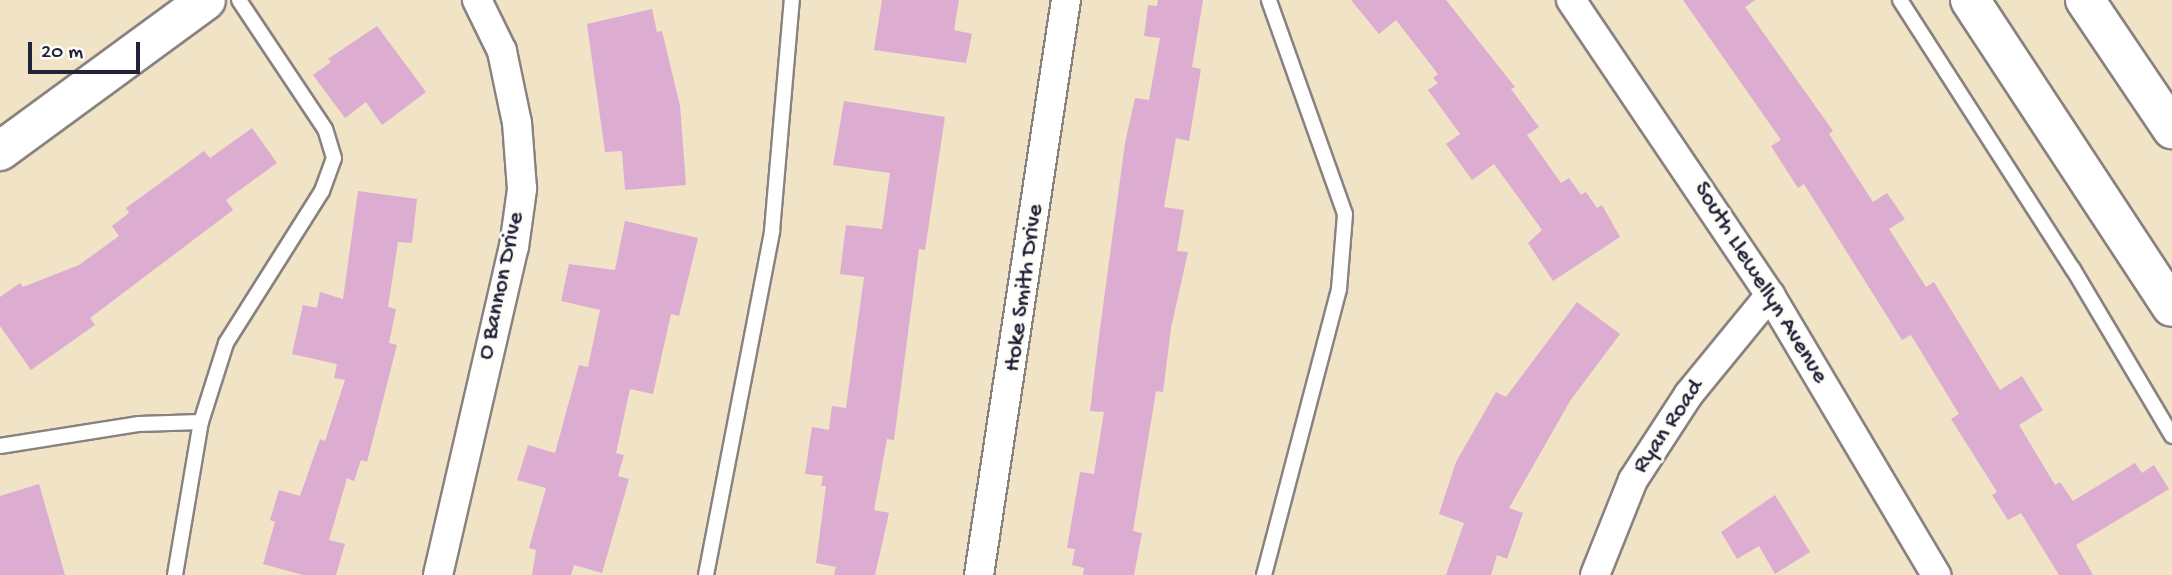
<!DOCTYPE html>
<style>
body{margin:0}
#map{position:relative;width:2172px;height:575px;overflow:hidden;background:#f0e3c6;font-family:"Gochi Hand",sans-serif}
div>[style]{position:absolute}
.building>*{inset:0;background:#dcacd1}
.roads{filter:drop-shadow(2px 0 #898280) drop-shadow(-2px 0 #898280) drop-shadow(0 2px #898280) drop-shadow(0 -2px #898280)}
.lane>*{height:14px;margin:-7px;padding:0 7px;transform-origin:7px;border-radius:7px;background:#fff}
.street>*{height:28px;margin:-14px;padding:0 14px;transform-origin:14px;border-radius:14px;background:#fff}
.secondary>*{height:38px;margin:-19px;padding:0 19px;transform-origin:19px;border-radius:19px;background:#fff}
.highway>*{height:38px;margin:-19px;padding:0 19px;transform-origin:19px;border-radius:19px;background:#fff}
span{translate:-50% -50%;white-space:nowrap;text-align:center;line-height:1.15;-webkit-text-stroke:6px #fdfcf7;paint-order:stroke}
.street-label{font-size:24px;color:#22223b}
.scale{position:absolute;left:28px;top:42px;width:112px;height:32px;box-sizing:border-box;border:4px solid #22223b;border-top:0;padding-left:9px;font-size:21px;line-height:24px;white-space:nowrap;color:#22223b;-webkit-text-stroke:5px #fdfcf7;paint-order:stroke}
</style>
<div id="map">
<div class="building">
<i style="clip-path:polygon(882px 0,959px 0,954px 30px,972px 34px,966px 63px,874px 50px)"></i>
<i style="clip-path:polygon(1158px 0,1203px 0,1192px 67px,1201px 69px,1189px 141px,1176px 138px,1164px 207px,1184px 210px,1177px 251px,1188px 252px,1171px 328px,1163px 392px,1156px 391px,1133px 531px,1142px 533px,1134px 575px,1083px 575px,1084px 568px,1072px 565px,1075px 549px,1067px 548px,1080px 472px,1094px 474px,1104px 412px,1090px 411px,1098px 344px,1125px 143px,1135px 98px,1149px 100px,1160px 38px,1144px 36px,1148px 5px,1157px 6px)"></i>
<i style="clip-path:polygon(1351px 0,1446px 0,1515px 87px,1511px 89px,1539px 127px,1527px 135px,1561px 183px,1569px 178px,1581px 195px,1586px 192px,1597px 208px,1602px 205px,1620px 237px,1553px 281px,1528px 243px,1542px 230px,1494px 164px,1472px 180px,1446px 144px,1460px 134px,1428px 90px,1438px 83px,1433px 78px,1438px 74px,1396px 20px,1379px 34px)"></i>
<i style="clip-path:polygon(1683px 0,1755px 0,1745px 7px,1833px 131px,1829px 134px,1873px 202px,1887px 193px,1905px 219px,1889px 229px,1926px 287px,1934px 282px,2000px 390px,2022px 376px,2043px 410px,2019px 425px,2055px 485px,2060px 482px,2073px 501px,2135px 463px,2142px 473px,2154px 465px,2169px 489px,2076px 545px,2093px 575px,2059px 575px,2021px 513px,2008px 520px,1992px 495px,1997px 492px,1951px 419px,1959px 414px,1911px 335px,1902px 340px,1804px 184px,1798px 188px,1771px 146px,1781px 140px)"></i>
<i style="clip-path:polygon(652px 9px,657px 32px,662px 31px,680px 106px,686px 185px,625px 190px,622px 151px,605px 152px,587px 24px)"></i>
<i style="clip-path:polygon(377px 26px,426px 92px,382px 125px,366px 102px,345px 118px,313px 75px,331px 62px,328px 59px)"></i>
<i style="clip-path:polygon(844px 101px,945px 117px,925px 250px,919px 249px,894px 440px,887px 439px,874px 510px,889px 513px,875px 575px,834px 575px,836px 567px,816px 563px,826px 486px,821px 486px,823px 476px,805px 474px,812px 427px,829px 430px,832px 406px,846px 408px,864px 277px,840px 274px,846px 225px,882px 229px,890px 173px,833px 165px)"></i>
<i style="clip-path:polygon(252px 128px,277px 163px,226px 200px,233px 210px,90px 318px,95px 325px,31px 370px,0 326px,0 297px,20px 283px,23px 287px,79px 265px,119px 236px,112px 226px,129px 213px,126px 208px,204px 151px,210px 158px)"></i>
<i style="clip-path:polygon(358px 191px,417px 199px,412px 243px,398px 242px,388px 307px,396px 309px,389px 343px,397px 345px,367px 462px,361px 460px,354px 481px,347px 478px,329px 540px,345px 544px,336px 575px,303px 575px,263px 564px,275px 522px,270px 520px,279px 490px,300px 496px,320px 439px,325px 441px,345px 380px,334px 378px,337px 364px,292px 354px,303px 305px,317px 308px,320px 292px,343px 299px)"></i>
<i style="clip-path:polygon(625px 221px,698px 238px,679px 316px,671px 314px,653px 394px,630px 389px,616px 453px,624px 455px,618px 476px,629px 479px,602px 573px,574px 565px,571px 575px,532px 575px,536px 550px,529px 548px,546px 488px,517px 480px,528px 445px,555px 453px,579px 365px,588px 367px,600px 310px,561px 301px,569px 264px,615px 270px)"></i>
<i style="clip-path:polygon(1577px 302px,1620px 334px,1570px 401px,1509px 508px,1523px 513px,1507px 559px,1497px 555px,1491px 575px,1446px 575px,1464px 523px,1439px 514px,1456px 462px,1496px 392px,1506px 397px)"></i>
<i style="clip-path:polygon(39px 484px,65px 575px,0 575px,0 496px)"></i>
<i style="clip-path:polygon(1775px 495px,1810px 552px,1775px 574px,1759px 546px,1737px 559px,1721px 532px)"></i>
</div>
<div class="roads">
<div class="lane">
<i style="left:1900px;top:0;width:320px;rotate:57.3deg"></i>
<i style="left:2073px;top:269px;width:194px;rotate:59.3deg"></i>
<i style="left:0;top:446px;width:141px;rotate:-9deg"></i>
<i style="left:139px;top:424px;width:62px;rotate:-1.8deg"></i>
<i style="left:175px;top:575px;width:155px;rotate:-80.4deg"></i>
<i style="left:201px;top:422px;width:83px;rotate:-72.4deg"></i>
<i style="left:226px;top:343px;width:180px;rotate:-57.7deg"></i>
<i style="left:322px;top:191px;width:35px;rotate:-70deg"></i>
<i style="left:334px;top:158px;width:30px;rotate:-107deg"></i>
<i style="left:325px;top:129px;width:155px;rotate:-123.7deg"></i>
<i style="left:706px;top:575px;width:350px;rotate:-79.1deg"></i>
<i style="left:772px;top:231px;width:232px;rotate:-85.1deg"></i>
<i style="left:1264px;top:575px;width:296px;rotate:-75.3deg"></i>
<i style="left:1339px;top:289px;width:75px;rotate:-85.4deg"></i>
<i style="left:1345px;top:214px;width:227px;rotate:-109.6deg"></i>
</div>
<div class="street">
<i style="left:1571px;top:0;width:356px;rotate:56deg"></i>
<i style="left:1770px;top:295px;width:326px;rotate:59.3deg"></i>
<i style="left:438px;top:575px;width:337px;rotate:-77deg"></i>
<i style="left:514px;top:247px;width:59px;rotate:-82.1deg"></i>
<i style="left:522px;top:189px;width:66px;rotate:-94.3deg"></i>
<i style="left:517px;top:123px;width:74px;rotate:-101.8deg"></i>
<i style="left:502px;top:51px;width:57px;rotate:-116.1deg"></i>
<i style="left:979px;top:575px;width:582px;rotate:-81.4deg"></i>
<i style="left:1595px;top:575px;width:102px;rotate:-68.2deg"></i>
<i style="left:1633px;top:480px;width:103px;rotate:-56.9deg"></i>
<i style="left:1689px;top:394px;width:128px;rotate:-50.7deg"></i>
</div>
<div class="secondary">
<i style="left:1970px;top:0;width:367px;rotate:56.7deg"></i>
<i style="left:0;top:151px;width:255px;rotate:-36.2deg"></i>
</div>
<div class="highway">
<i style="left:2085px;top:0;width:156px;rotate:56deg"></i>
</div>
</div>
<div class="street-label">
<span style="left:1760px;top:283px;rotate:58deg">South Llewellyn Avenue</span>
<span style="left:502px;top:286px;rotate:-78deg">O Bannon Drive</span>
<span style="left:1025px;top:288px;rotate:-82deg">Hoke Smith Drive</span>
<span style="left:1669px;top:427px;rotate:-56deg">Ryan Road</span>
</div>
<div class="scale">20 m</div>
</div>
